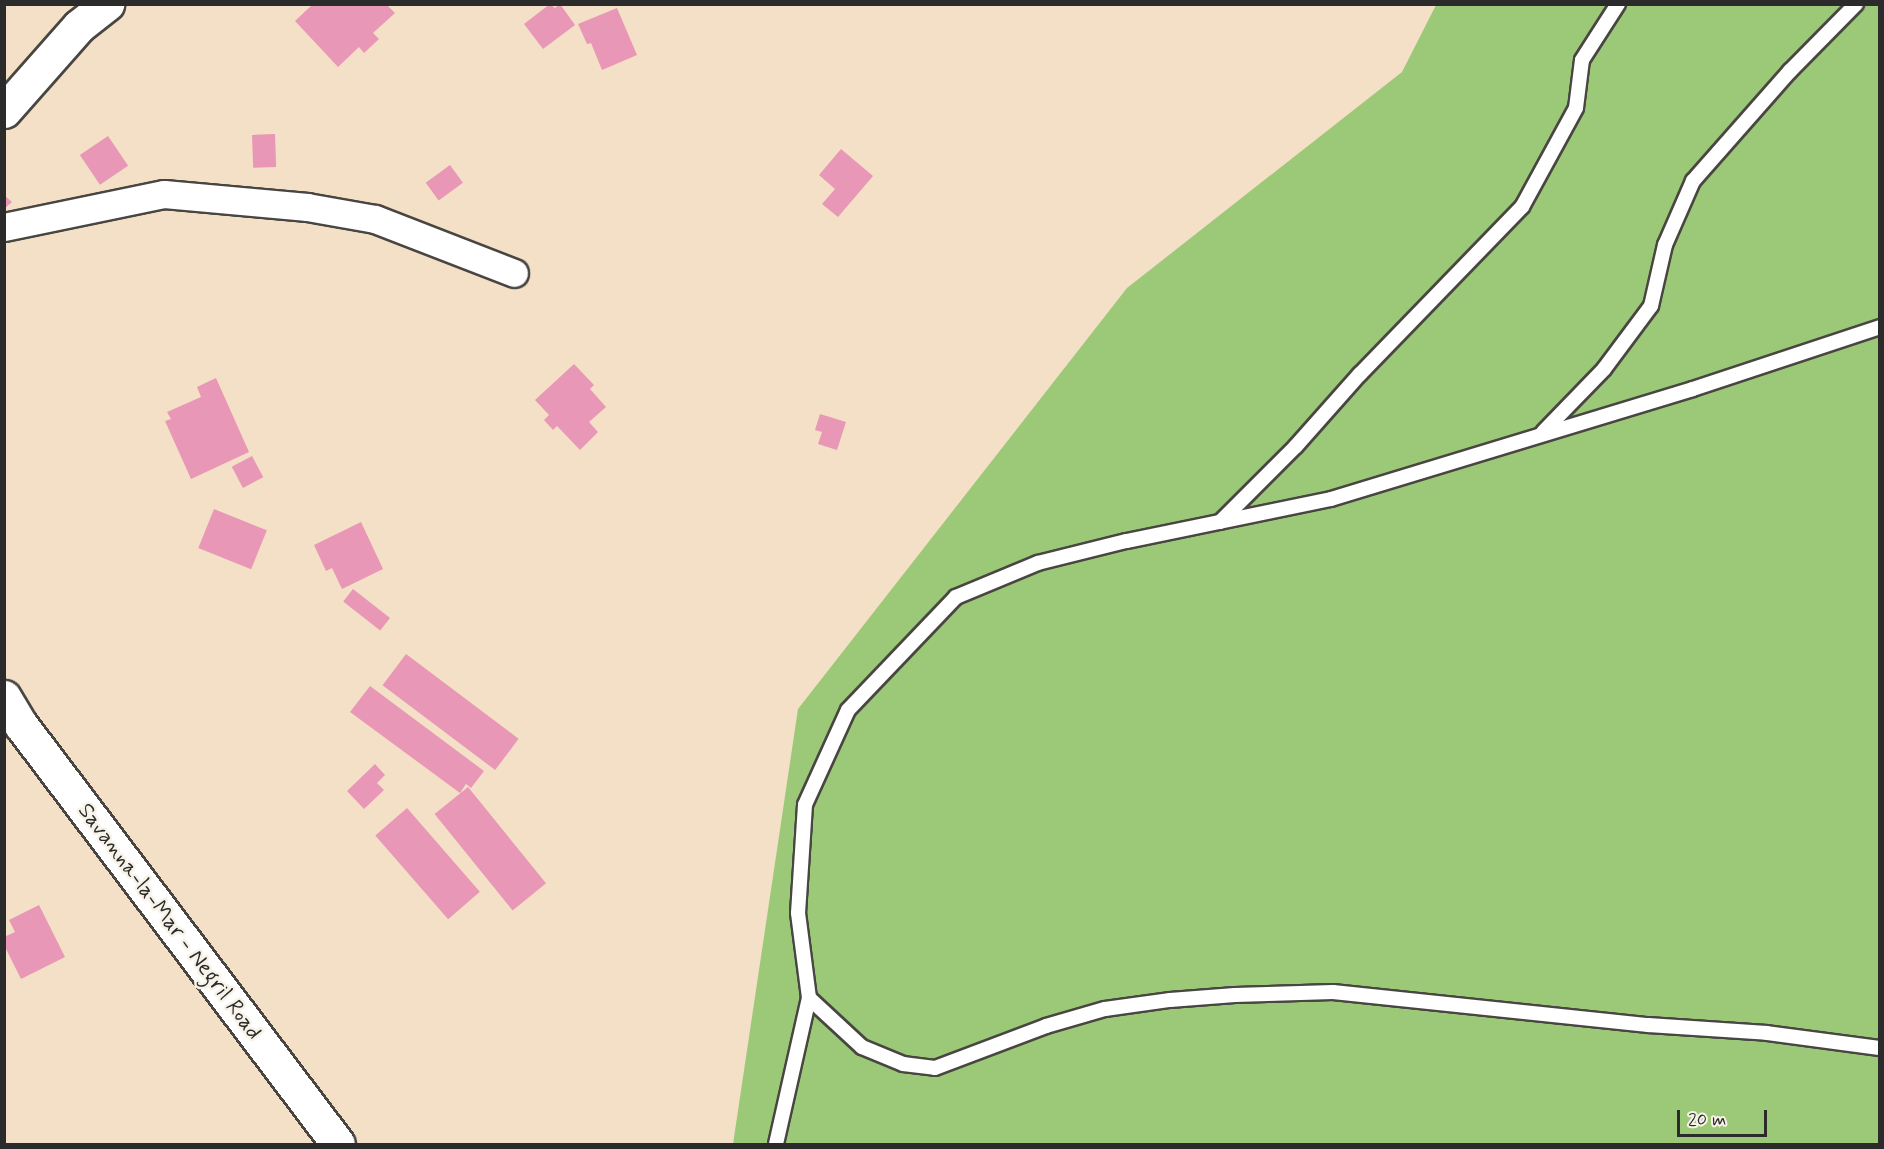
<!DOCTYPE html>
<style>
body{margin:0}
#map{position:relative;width:1884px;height:1149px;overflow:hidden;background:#f3e0c6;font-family:Mynerve,sans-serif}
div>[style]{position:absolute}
.green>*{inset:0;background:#9cc977}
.building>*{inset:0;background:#e997b6;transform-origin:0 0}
.roads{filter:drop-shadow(2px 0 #494642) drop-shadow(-2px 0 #494642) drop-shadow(0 2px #494642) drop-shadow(0 -2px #494642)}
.service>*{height:14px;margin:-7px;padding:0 7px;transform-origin:7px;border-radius:7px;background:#fff}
.minor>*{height:27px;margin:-13.5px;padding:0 13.5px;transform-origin:13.5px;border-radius:13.5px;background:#fff}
.primary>*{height:33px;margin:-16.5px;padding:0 16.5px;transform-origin:16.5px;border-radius:16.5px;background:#fff}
span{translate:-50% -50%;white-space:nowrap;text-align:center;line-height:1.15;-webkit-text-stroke:5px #f7f3e8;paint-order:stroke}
.street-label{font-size:22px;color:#2b2b2b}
.frame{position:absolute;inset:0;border:6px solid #2b2b2b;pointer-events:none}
.scale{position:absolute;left:1677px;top:1110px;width:90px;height:27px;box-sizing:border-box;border:3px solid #2b2b2b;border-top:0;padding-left:8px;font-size:18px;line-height:21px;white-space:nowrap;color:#2b2b2b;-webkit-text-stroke:4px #f7f3e8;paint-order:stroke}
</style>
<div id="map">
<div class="green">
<i style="clip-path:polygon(1436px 5px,1879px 5px,1879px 1144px,733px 1144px,798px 709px,1127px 288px,1402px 72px)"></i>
</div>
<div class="building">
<i style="clip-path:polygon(313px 4px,386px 4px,395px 13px,373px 33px,379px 39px,364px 53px,359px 47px,338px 67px,295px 21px)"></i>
<i style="clip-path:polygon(550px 4px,555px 8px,560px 4px,575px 25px,543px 49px,524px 24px)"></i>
<i style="clip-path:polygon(617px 8px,637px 55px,602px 70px,591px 43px,587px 44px,578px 24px)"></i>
<i style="left:275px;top:134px;width:33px;height:23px;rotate:88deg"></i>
<i style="left:108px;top:136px;width:36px;height:34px;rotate:56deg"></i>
<i style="clip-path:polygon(841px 149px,873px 176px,838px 217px,822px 204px,835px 189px,819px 175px)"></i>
<i style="left:450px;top:165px;width:22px;height:30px;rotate:54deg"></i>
<i style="clip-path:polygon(4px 195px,12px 202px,4px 209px)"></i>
<i style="clip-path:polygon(574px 364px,594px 385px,590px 389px,606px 407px,589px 422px,598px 432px,580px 450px,557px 426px,553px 430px,544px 420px,549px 415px,535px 400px)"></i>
<i style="clip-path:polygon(216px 378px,249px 452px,191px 479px,165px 421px,171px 419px,167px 412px,201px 397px,197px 387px)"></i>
<i style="clip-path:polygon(820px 414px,846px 422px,837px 450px,818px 444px,822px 432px,815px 430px)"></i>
<i style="left:252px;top:456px;width:24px;height:23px;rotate:62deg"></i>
<i style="left:214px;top:509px;width:57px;height:42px;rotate:22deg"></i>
<i style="clip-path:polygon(361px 522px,383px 569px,342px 589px,332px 568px,326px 571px,314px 545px)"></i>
<i style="left:353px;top:589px;width:47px;height:16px;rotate:38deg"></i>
<i style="left:406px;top:654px;width:141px;height:39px;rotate:37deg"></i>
<i style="clip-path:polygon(370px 686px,484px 771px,471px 788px,466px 784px,460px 793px,350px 712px)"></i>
<i style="clip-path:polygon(375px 764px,385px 775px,377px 783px,384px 790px,364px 809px,347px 791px)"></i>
<i style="left:468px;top:787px;width:124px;height:43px;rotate:51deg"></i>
<i style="left:407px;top:808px;width:111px;height:42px;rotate:49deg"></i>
<i style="clip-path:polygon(39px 905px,65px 957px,21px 979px,4px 945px,4px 937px,15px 932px,9px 920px)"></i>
</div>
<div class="roads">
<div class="service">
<i style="left:1880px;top:327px;width:197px;rotate:161.7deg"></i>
<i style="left:1693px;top:389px;width:378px;rotate:163.1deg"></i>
<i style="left:1331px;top:499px;width:209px;rotate:168.4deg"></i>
<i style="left:1126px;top:541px;width:91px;rotate:166deg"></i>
<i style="left:1038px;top:563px;width:89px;rotate:157.5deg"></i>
<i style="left:956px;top:597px;width:156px;rotate:133.7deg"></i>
<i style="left:848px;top:710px;width:104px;rotate:114.4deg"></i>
<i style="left:805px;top:805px;width:108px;rotate:93.7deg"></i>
<i style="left:798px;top:913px;width:86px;rotate:82.6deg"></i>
<i style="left:809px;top:998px;width:72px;rotate:42.8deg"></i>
<i style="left:862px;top:1047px;width:44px;rotate:22.5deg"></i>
<i style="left:903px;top:1064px;width:32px;rotate:7deg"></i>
<i style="left:935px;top:1068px;width:119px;rotate:-20.7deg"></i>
<i style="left:1046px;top:1026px;width:61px;rotate:-16.1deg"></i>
<i style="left:1105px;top:1009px;width:66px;rotate:-7.9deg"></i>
<i style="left:1170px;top:1000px;width:65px;rotate:-4.4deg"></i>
<i style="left:1235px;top:995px;width:98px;rotate:-1.8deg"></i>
<i style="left:1333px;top:992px;width:317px;rotate:6deg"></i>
<i style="left:1648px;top:1025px;width:119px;rotate:3.8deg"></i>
<i style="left:1767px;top:1033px;width:114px;rotate:7.6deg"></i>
<i style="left:1543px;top:432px;width:88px;rotate:-45.9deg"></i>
<i style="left:1604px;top:369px;width:79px;rotate:-53.3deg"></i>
<i style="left:1651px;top:306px;width:63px;rotate:-77.1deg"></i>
<i style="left:1665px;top:245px;width:70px;rotate:-66.4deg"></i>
<i style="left:1693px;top:181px;width:147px;rotate:-48.6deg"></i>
<i style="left:1790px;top:71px;width:94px;rotate:-45.4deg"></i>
<i style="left:1220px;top:522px;width:107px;rotate:-45deg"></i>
<i style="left:1296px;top:446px;width:96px;rotate:-48.4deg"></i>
<i style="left:1360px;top:374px;width:233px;rotate:-45.9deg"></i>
<i style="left:1522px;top:207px;width:113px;rotate:-61.4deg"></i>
<i style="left:1576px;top:108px;width:48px;rotate:-82.9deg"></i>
<i style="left:1582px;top:60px;width:67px;rotate:-57.3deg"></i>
<i style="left:776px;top:1144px;width:150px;rotate:-77.3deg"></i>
</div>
<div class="minor">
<i style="left:4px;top:227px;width:163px;rotate:-11.7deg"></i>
<i style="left:164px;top:194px;width:144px;rotate:5.2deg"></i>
<i style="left:307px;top:207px;width:69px;rotate:10deg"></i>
<i style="left:375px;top:219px;width:149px;rotate:21.2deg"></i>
</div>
<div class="primary">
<i style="left:4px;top:111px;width:113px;rotate:-48.6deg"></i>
<i style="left:79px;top:26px;width:36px;rotate:-38deg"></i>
<i style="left:4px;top:697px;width:33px;rotate:59deg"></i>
<i style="left:21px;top:725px;width:525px;rotate:52.89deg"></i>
</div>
</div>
<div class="street-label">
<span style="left:169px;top:922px;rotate:53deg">Savanna-la-Mar - Negril Road</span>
</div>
<div class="frame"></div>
<div class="scale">20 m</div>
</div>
